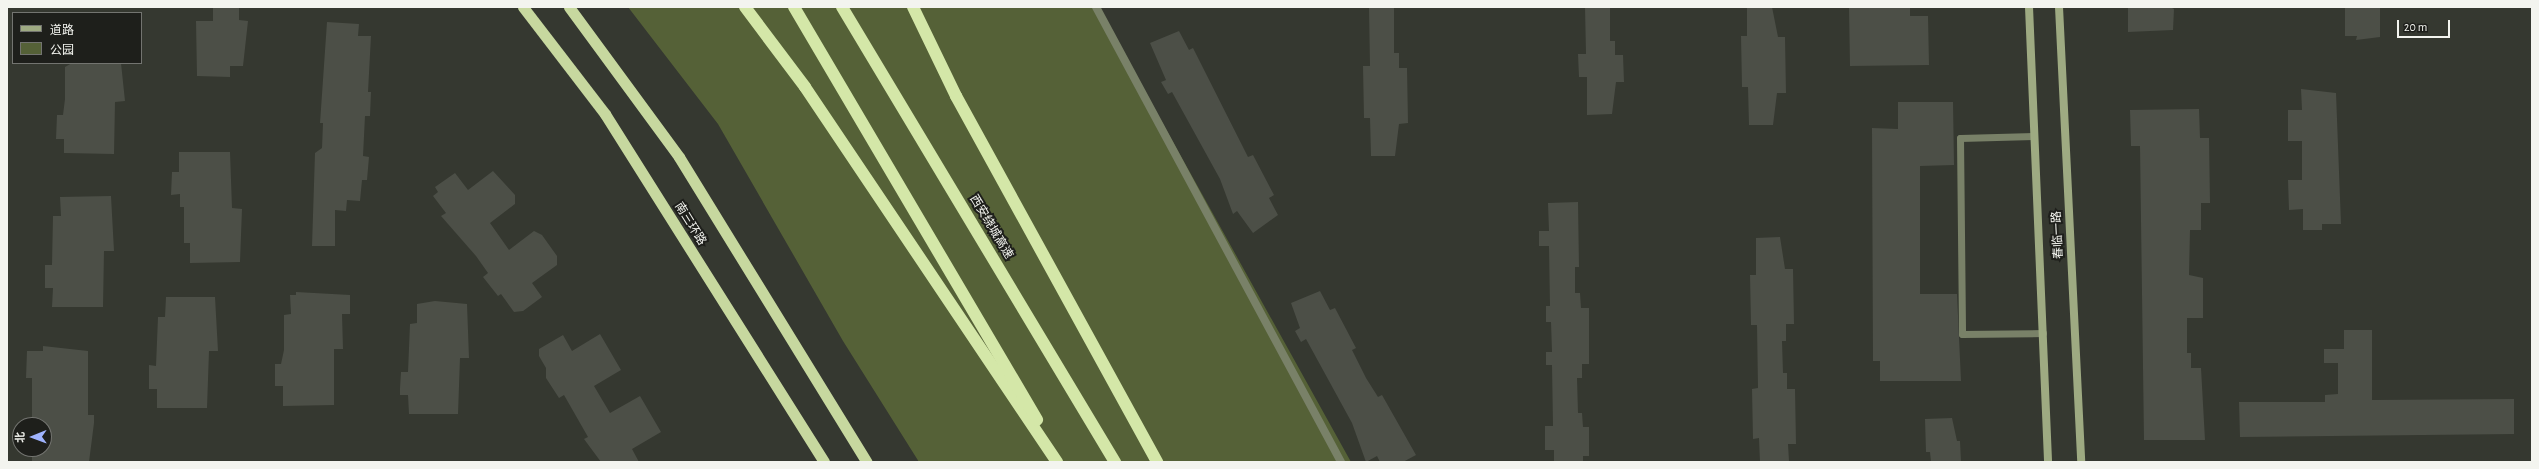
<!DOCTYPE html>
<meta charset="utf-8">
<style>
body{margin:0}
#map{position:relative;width:2539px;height:469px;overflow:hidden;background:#353830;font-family:"Alegreya Sans","Noto Sans SC",sans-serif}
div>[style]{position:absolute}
.green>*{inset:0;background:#556137}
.building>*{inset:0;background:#4c4f47}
.service>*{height:7px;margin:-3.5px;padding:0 3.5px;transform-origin:3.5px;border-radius:3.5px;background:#798168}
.minor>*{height:8px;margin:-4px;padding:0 4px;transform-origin:4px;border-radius:4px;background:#798168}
.secondary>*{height:8px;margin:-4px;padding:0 4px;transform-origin:4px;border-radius:4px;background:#9eaa82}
.trunk>*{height:11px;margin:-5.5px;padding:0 5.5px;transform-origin:5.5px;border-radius:5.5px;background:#c7d89f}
.motorway>*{height:12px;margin:-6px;padding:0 6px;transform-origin:6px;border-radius:6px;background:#d4e7a8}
span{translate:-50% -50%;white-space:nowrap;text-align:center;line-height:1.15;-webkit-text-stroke:4px #1e1f1b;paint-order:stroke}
.street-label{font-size:12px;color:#f3f4ef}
.frame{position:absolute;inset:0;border:8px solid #f3f4ef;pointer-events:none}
.legend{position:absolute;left:12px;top:12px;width:130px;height:52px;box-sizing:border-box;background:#1e1f1b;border:1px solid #737470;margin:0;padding:5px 7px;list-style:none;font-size:12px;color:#f3f4ef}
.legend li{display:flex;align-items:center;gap:8px;height:20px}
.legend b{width:20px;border:1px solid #737470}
.north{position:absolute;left:12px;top:417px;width:40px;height:40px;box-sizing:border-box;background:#1e1f1b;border:1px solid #737470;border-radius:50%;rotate:269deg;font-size:11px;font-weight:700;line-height:16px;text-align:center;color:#f3f4ef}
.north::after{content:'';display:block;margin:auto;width:14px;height:18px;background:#9fb3fd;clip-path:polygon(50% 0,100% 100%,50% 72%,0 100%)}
.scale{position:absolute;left:2397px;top:20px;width:53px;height:18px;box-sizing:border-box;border:2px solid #f3f4ef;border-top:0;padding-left:5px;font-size:12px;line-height:14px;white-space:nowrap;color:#f3f4ef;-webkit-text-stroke:3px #1e1f1b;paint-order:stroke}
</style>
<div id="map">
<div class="green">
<i style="clip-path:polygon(628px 7px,1098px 7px,1351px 462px,919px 462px,843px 341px,718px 124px)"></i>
</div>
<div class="building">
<i style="clip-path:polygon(213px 7px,239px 7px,239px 20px,248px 21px,243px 66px,230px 66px,230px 77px,197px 76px,196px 21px,213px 21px)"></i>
<i style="clip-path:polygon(1369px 7px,1394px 7px,1394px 53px,1399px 53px,1399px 68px,1407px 68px,1408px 123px,1399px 124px,1395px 156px,1371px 156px,1370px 118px,1364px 118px,1363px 66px,1370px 66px)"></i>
<i style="clip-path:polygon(1585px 7px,1610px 7px,1610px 41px,1615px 41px,1615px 55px,1623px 55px,1624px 82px,1616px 82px,1612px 114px,1587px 115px,1587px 77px,1579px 77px,1578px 54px,1586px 54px)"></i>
<i style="clip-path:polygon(1747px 7px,1772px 7px,1778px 37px,1785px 37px,1786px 93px,1777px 93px,1773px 125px,1749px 125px,1748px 87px,1742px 87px,1741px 36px,1747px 36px)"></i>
<i style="clip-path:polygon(1849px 7px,1910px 7px,1910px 16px,1928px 16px,1929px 65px,1850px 66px)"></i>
<i style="clip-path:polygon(2128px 7px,2170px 7px,2174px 9px,2173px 30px,2128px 32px)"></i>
<i style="clip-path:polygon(2380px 7px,2380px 37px,2356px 40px,2357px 36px,2345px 36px,2345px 8px)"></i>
<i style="clip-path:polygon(327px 22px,359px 24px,358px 36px,371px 36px,368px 92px,371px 92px,370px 116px,365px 116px,363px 156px,369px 157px,367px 180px,362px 180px,360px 201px,347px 200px,346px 211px,335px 210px,335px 246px,312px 246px,315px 153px,322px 148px,323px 123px,320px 123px)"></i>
<i style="clip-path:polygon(1179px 31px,1189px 50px,1193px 48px,1248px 157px,1253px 155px,1274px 195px,1269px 198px,1278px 215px,1253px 233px,1237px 211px,1233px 214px,1220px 179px,1172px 92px,1168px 94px,1161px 82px,1166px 80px,1150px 43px)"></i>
<i style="clip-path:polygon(72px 63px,121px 63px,125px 101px,115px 102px,114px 154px,64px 153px,64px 139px,56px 139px,57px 115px,63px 115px,65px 99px,65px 67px)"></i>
<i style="clip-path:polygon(2301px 89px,2336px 93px,2341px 224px,2322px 224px,2322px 230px,2303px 230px,2303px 209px,2289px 210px,2288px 180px,2302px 180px,2302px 141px,2288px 141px,2288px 110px,2302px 110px)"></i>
<i style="clip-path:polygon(1898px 102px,1953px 102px,1954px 165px,1920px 166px,1920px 294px,1957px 294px,1961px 381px,1880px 381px,1880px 361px,1873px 361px,1872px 128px,1898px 129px)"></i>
<i style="clip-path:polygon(2199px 109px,2200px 138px,2209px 138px,2210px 203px,2201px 203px,2201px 230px,2190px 230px,2189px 275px,2203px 278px,2203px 318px,2187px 318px,2187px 353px,2191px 353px,2191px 368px,2201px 368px,2205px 440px,2144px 440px,2140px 146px,2131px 146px,2130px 110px)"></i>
<i style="clip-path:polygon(179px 152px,230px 152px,232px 208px,242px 209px,240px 262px,190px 263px,190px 243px,184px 243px,184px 207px,180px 207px,180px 194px,171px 195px,172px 172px,179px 172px)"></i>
<i style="clip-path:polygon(493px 171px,515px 195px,515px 204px,490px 223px,509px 250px,534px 231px,542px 235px,557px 256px,557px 265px,532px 283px,542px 297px,523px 311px,514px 312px,501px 294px,498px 296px,483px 277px,488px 273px,476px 256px,441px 216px,446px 213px,433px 196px,438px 192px,435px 187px,455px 173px,468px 190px)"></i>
<i style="clip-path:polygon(111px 196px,114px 251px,104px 251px,103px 307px,52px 307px,53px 288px,45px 288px,45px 265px,52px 265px,53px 216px,61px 216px,60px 197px)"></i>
<i style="clip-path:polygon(1578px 202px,1579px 267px,1575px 267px,1575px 293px,1580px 293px,1581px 308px,1589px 308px,1589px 364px,1582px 364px,1582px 378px,1577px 378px,1578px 413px,1582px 413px,1583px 427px,1589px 427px,1589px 456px,1583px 456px,1583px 462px,1554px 462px,1554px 450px,1545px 450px,1545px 426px,1553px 426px,1552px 365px,1546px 365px,1546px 352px,1552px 352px,1551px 322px,1546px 322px,1546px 306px,1550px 306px,1549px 246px,1539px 246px,1539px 231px,1549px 231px,1548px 203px)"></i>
<i style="clip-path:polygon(1780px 237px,1785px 269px,1793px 269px,1794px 324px,1786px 324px,1786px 341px,1782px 341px,1783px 373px,1787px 373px,1787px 389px,1795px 389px,1796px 444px,1788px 444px,1789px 461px,1760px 462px,1759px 438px,1753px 439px,1752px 389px,1758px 388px,1757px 325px,1751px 325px,1750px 275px,1756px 275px,1756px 238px)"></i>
<i style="clip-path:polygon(1320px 291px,1330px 310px,1335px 308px,1356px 348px,1352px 350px,1366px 378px,1378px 397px,1382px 395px,1416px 455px,1403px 462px,1380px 462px,1377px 456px,1366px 462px,1352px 423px,1306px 339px,1301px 342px,1295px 331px,1300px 328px,1291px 303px)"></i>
<i style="clip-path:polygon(296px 292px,350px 295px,350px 314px,342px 314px,343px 349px,334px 349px,334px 405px,283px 406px,283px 386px,275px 386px,275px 364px,281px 364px,284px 350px,284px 315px,291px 314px,290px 295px,296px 295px)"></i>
<i style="clip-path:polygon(166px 297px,215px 297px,218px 351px,209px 351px,207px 408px,157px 408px,157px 389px,149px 389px,149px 365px,156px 366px,158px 317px,165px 317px)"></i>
<i style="clip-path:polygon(435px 301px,467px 304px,469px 358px,460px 358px,458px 414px,409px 414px,408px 395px,400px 395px,400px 388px,401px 372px,408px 372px,410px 324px,417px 323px,417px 304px)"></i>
<i style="clip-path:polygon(2344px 330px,2372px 330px,2372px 400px,2514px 399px,2514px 434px,2240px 437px,2239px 402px,2325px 402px,2325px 395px,2338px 394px,2338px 363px,2324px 363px,2324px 349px,2344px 349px)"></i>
<i style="clip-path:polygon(600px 334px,621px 370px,594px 386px,610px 413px,640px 396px,661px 432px,632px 449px,639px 462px,601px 462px,584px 439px,588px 437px,564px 395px,559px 398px,546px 378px,546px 368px,539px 356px,539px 349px,563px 335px,572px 351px)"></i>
<i style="clip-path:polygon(43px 346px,88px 351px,88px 415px,94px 415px,94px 423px,89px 462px,32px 462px,32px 449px,44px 449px,44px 425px,32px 425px,32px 378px,26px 378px,27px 351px,43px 351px)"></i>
<i style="clip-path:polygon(1952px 418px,1957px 441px,1960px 441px,1961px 462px,1931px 462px,1930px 452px,1926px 452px,1925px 419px)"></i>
</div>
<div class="service">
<i style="left:2034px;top:136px;width:74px;rotate:178.5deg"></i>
<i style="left:1960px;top:138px;width:196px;rotate:89.4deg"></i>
<i style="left:1962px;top:334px;width:81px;rotate:-0.7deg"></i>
</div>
<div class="minor">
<i style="left:1096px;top:7px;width:517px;rotate:61.7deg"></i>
</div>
<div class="secondary">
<i style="left:2029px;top:7px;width:455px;rotate:87.6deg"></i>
<i style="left:2059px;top:7px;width:456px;rotate:87.2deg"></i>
</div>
<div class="trunk">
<i style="left:523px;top:7px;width:135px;rotate:52.5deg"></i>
<i style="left:605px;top:114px;width:411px;rotate:57.8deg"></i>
<i style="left:569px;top:7px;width:186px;rotate:53.7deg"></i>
<i style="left:679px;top:157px;width:358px;rotate:58.4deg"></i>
</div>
<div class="motorway">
<i style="left:745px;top:7px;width:100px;rotate:53.1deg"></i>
<i style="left:805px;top:87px;width:452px;rotate:56.1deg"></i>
<i style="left:794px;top:7px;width:479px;rotate:59.5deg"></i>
<i style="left:842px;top:7px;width:531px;rotate:59.04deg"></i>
<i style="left:913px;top:7px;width:99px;rotate:64.2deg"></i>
<i style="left:956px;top:96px;width:418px;rotate:61.2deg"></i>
</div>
<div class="street-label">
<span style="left:690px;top:224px;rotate:58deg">南三环路</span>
<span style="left:991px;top:227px;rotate:59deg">西安绕城高速</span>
<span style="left:2058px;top:235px;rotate:-93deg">春临一路</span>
</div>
<div class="frame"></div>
<ul class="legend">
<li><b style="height:5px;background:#9eaa82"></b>道路</li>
<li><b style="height:11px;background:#556137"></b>公园</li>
</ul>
<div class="north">北</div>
<div class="scale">20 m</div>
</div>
